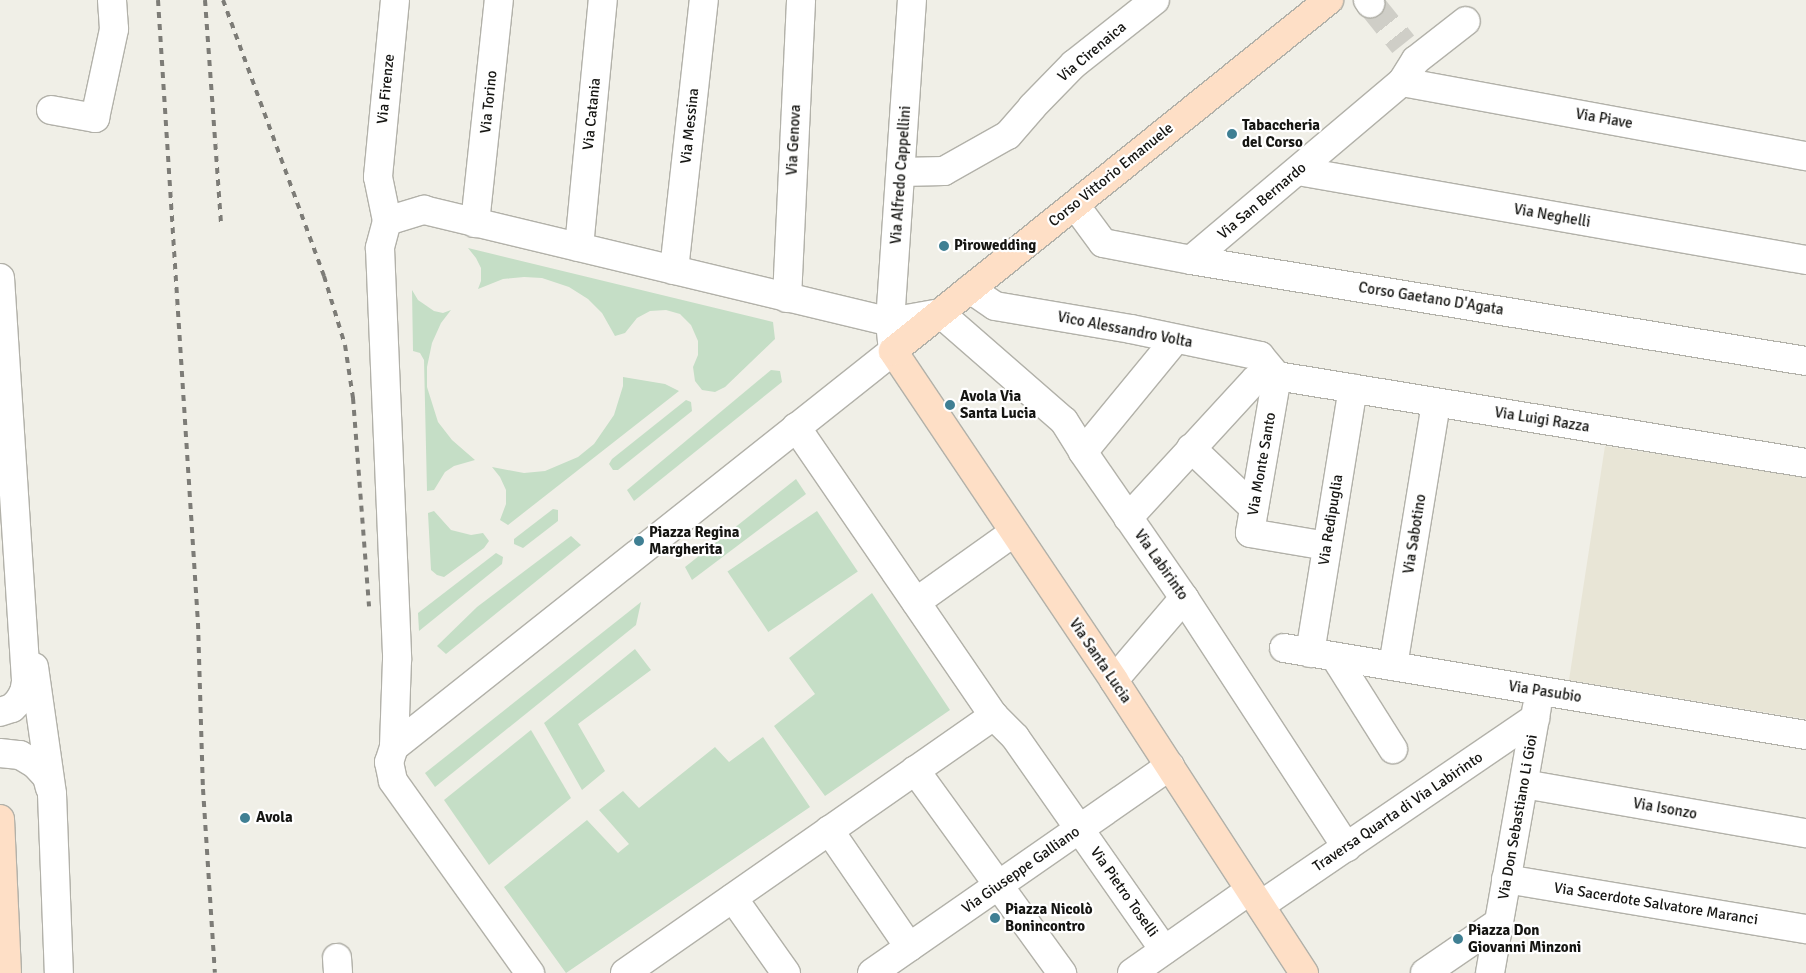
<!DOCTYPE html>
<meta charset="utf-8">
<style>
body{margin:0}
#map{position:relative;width:1806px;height:973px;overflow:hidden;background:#f0efe7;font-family:Signika,sans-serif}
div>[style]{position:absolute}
.built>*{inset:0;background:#e8e5d6}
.green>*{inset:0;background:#c5dec6;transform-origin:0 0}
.minor-tunnel>*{height:28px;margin-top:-14px;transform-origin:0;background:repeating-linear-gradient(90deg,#cfcec7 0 28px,transparent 0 42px)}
.roads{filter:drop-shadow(1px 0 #b2b1a9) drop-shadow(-1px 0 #b2b1a9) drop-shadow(0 1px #b2b1a9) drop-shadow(0 -1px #b2b1a9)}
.minor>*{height:28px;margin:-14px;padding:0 14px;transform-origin:14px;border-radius:14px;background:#fff}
.major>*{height:28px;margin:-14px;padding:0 14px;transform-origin:14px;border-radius:14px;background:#fedfc6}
.rail>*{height:4px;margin-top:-2px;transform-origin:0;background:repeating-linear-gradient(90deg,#7d7c77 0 6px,transparent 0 12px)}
.dots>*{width:14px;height:14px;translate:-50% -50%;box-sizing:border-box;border:2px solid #fff;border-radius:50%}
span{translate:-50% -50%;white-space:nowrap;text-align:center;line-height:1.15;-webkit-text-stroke:4.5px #fff;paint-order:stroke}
.street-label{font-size:15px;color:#151512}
.poi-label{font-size:15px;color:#151512;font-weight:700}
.left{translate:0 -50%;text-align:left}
</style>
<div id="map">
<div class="built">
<i style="clip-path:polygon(1605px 446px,1806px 477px,1806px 719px,1569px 680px)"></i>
</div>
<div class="green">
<i style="clip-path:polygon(468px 248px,773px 322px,775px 339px,725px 387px,715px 392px,702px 390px,695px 381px,693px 367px,698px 355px,698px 341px,691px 325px,680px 314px,666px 310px,650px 311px,637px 318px,625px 333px,615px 336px,602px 313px,588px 299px,569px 287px,542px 278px,524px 277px,503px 279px,478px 289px,481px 281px,481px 268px,476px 258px)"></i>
<i style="clip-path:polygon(412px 290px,418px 300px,434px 311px,443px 313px,451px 310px,441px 323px,432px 343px,427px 367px,427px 387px,438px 422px,452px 440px,475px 460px,454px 466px,445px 472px,434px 490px,427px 491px,424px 360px,420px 353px,413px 351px)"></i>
<i style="clip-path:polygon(771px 370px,780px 371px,782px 382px,634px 501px,627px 490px)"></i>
<i style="clip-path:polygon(623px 377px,665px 384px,679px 391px,508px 525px,500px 520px,506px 504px,506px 490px,500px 477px,492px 467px,524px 473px,545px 471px,578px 457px,594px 444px,614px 415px,623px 386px)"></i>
<i style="clip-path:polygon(686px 400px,691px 402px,692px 411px,618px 470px,613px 470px,609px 464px,612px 459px)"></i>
<i style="clip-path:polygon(796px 479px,806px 494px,692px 580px,685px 567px)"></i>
<i style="clip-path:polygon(553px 509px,558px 510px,558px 521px,523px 548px,514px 544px,514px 539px)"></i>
<i style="clip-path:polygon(434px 511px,451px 530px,471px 535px,483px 533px,489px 541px,484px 548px,444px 577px,437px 575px,431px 570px,428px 513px)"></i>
<i style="left:817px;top:511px;width:73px;height:108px;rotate:56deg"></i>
<i style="clip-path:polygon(571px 536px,581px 545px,446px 654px,437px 646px,477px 607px)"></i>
<i style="clip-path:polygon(496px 553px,503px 557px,502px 564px,419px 631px,418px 613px)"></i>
<i style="clip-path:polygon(872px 593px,950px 710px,825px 796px,774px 726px,815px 694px,789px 658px)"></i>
<i style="clip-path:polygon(641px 602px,636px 625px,435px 787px,425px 773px)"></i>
<i style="clip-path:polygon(635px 649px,651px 670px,578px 724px,605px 771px,582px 790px,544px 723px)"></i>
<i style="clip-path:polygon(531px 730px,571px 798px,489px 865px,444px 800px)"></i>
<i style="clip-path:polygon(763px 737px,810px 807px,566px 973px,504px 887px,587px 820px,618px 853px,629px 844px,599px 810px,623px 791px,639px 808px,715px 747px,729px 762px)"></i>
</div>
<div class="minor-tunnel">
<i style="left:1370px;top:3px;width:53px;rotate:51.2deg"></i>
</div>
<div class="roads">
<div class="minor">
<i style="left:395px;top:0;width:178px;rotate:95.5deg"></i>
<i style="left:378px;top:177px;width:45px;rotate:78.4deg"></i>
<i style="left:387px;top:221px;width:28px;rotate:105deg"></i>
<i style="left:380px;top:248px;width:412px;rotate:87.6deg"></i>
<i style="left:397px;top:660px;width:87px;rotate:92deg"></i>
<i style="left:394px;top:747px;width:16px;rotate:108deg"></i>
<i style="left:389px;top:762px;width:19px;rotate:78deg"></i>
<i style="left:393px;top:781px;width:236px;rotate:54.5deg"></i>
<i style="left:1368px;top:0;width:4px;rotate:56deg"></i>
<i style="left:1402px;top:82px;width:411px;rotate:10.4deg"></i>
<i style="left:51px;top:110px;width:45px;rotate:10.3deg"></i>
<i style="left:95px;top:118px;width:91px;rotate:-77.9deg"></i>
<i style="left:114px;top:29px;width:29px;rotate:-94deg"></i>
<i style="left:1298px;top:171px;width:516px;rotate:9.94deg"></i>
<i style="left:901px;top:172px;width:43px;rotate:-1.3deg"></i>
<i style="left:944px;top:171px;width:73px;rotate:-29.4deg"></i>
<i style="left:1008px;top:135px;width:37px;rotate:-49deg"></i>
<i style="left:1032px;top:107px;width:60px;rotate:-45.7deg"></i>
<i style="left:1074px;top:64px;width:103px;rotate:-38.3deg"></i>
<i style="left:1075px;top:205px;width:47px;rotate:53.6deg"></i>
<i style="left:1103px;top:243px;width:90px;rotate:10.9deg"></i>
<i style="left:1191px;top:260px;width:623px;rotate:9.33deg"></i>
<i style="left:387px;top:221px;width:39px;rotate:-17deg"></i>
<i style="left:424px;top:210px;width:479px;rotate:13.5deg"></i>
<i style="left:890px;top:322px;width:51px;rotate:-10.2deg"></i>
<i style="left:940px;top:313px;width:164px;rotate:41.1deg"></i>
<i style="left:1064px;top:421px;width:36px;rotate:58deg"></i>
<i style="left:1083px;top:452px;width:178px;rotate:55.3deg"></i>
<i style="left:1184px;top:598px;width:298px;rotate:56.9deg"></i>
<i style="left:475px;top:223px;width:224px;rotate:-83.9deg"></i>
<i style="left:579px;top:247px;width:248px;rotate:-84.5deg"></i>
<i style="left:1191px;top:260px;width:276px;rotate:-40.2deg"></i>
<i style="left:1402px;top:82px;width:26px;rotate:-58deg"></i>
<i style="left:1416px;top:60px;width:63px;rotate:-38deg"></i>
<i style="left:674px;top:270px;width:272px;rotate:-83.7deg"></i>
<i style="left:0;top:278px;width:405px;rotate:86.3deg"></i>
<i style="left:26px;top:682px;width:10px;rotate:101deg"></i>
<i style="left:24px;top:692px;width:10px;rotate:119deg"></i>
<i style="left:19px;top:701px;width:10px;rotate:135deg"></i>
<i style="left:12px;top:708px;width:13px;rotate:162deg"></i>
<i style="left:970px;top:289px;width:30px;rotate:34deg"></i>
<i style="left:995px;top:306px;width:138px;rotate:9.6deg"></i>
<i style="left:1131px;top:329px;width:132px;rotate:11.8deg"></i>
<i style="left:1260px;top:356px;width:26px;rotate:50deg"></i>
<i style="left:787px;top:298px;width:298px;rotate:-87.3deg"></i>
<i style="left:1277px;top:376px;width:159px;rotate:99.8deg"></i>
<i style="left:1250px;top:533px;width:78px;rotate:9.6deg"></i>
<i style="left:796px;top:427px;width:350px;rotate:55.6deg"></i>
<i style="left:994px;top:716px;width:30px;rotate:45deg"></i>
<i style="left:1015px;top:737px;width:260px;rotate:55deg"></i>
<i style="left:1191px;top:448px;width:87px;rotate:43.6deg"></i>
<i style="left:1083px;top:452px;width:145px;rotate:-50.6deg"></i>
<i style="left:1128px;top:518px;width:188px;rotate:-47.4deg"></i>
<i style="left:1255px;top:380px;width:22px;rotate:-10deg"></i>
<i style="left:1277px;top:376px;width:536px;rotate:9.34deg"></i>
<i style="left:916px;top:602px;width:120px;rotate:-35.5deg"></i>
<i style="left:1284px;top:648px;width:529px;rotate:9.46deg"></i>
<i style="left:1310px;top:653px;width:268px;rotate:-80.8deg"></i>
<i style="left:1335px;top:657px;width:109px;rotate:57.8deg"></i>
<i style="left:1393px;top:666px;width:266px;rotate:-80.7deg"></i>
<i style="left:34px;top:667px;width:128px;rotate:81.9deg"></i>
<i style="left:52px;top:794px;width:179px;rotate:87.8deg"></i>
<i style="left:1114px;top:680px;width:108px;rotate:-49.5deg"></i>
<i style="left:394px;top:747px;width:637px;rotate:-38.44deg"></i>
<i style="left:893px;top:351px;width:29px;rotate:-96deg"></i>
<i style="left:890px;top:322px;width:323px;rotate:-86.1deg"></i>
<i style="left:0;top:753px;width:20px;rotate:6deg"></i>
<i style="left:20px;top:755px;width:17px;rotate:31deg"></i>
<i style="left:35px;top:764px;width:18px;rotate:47deg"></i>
<i style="left:47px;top:777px;width:11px;rotate:75deg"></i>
<i style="left:915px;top:770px;width:251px;rotate:54.1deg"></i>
<i style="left:1524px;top:784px;width:286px;rotate:9.9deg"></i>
<i style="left:829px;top:830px;width:142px;rotate:55.6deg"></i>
<i style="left:1506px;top:879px;width:304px;rotate:9.5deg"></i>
<i style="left:733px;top:898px;width:92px;rotate:54.8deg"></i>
<i style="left:1261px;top:905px;width:332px;rotate:-34.3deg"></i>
<i style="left:337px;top:958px;width:15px;rotate:86deg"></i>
<i style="left:625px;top:973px;width:450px;rotate:-34.9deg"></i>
<i style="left:872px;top:973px;width:363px;rotate:-34.8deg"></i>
<i style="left:1132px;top:973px;width:144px;rotate:-35.1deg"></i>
<i style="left:1425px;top:973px;width:88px;rotate:-34.4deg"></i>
<i style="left:1490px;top:973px;width:270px;rotate:-80deg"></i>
</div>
<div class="major">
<i style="left:0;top:819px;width:154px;rotate:87.4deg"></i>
<i style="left:1304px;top:973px;width:349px;rotate:-123deg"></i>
<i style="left:1114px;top:680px;width:396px;rotate:-123.9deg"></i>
<i style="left:893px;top:351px;width:560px;rotate:-38.84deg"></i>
</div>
</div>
<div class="rail">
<i style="left:158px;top:0;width:624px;rotate:86.33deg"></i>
<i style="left:198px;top:623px;width:166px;rotate:88.3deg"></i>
<i style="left:203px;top:789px;width:184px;rotate:86.3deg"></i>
<i style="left:205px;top:0;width:226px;rotate:85.9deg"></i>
<i style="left:223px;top:0;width:294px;rotate:69.9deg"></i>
<i style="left:324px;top:276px;width:72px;rotate:73.1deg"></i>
<i style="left:345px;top:345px;width:54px;rotate:81.4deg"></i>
<i style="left:353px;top:398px;width:209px;rotate:85.6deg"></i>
</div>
<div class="dots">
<i style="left:1232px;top:134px;background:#3f7f93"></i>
<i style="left:944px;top:246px;background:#3f7f93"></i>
<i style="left:950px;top:405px;background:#3f7f93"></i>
<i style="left:639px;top:541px;background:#3f7f93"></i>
<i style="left:245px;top:818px;background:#3f7f93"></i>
<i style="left:995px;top:918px;background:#3f7f93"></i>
<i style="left:1458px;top:939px;background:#3f7f93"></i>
</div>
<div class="street-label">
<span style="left:1092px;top:52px;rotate:-40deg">Via Cirenaica</span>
<span style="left:386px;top:89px;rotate:-84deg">Via Firenze</span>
<span style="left:489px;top:102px;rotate:-84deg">Via Torino</span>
<span style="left:592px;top:114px;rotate:-84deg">Via Catania</span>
<span style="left:1604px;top:119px;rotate:10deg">Via Piave</span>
<span style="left:690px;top:126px;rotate:-84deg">Via Messina</span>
<span style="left:794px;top:140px;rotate:-87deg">Via Genova</span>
<span style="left:901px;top:175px;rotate:-86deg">Via Alfredo Cappellini</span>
<span style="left:1111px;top:175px;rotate:-39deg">Corso Vittorio Emanuele</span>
<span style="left:1262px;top:201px;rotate:-40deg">Via San Bernardo</span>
<span style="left:1552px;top:216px;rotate:10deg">Via Neghelli</span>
<span style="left:1431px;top:299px;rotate:9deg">Corso Gaetano D'Agata</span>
<span style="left:1125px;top:330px;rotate:11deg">Vico Alessandro Volta</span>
<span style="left:1542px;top:420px;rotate:9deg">Via Luigi Razza</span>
<span style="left:1262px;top:464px;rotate:-80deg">Via Monte Santo</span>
<span style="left:1331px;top:520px;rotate:-81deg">Via Redipuglia</span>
<span style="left:1415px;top:534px;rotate:-81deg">Via Sabotino</span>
<span style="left:1161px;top:565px;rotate:55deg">Via Labirinto</span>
<span style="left:1100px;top:661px;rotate:56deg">Via Santa Lucia</span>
<span style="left:1545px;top:692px;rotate:9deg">Via Pasubio</span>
<span style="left:1665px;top:809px;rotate:10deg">Via Isonzo</span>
<span style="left:1398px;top:812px;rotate:-34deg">Traversa Quarta di Via Labirinto</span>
<span style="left:1518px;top:817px;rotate:-80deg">Via Don Sebastiano Li Gioi</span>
<span style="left:1021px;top:870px;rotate:-35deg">Via Giuseppe Galliano</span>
<span style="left:1124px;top:892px;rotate:55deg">Via Pietro Toselli</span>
<span style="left:1656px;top:904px;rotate:9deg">Via Sacerdote Salvatore Maranci</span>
</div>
<div class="poi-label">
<span class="left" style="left:1242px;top:134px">Tabaccheria<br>del Corso</span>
<span class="left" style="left:954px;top:246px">Pirowedding</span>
<span class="left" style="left:960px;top:405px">Avola Via<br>Santa Lucia</span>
<span class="left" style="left:649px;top:541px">Piazza Regina<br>Margherita</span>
<span class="left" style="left:256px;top:818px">Avola</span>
<span class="left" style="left:1005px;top:918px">Piazza Nicolò<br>Bonincontro</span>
<span class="left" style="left:1468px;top:939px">Piazza Don<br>Giovanni Minzoni</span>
</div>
</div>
